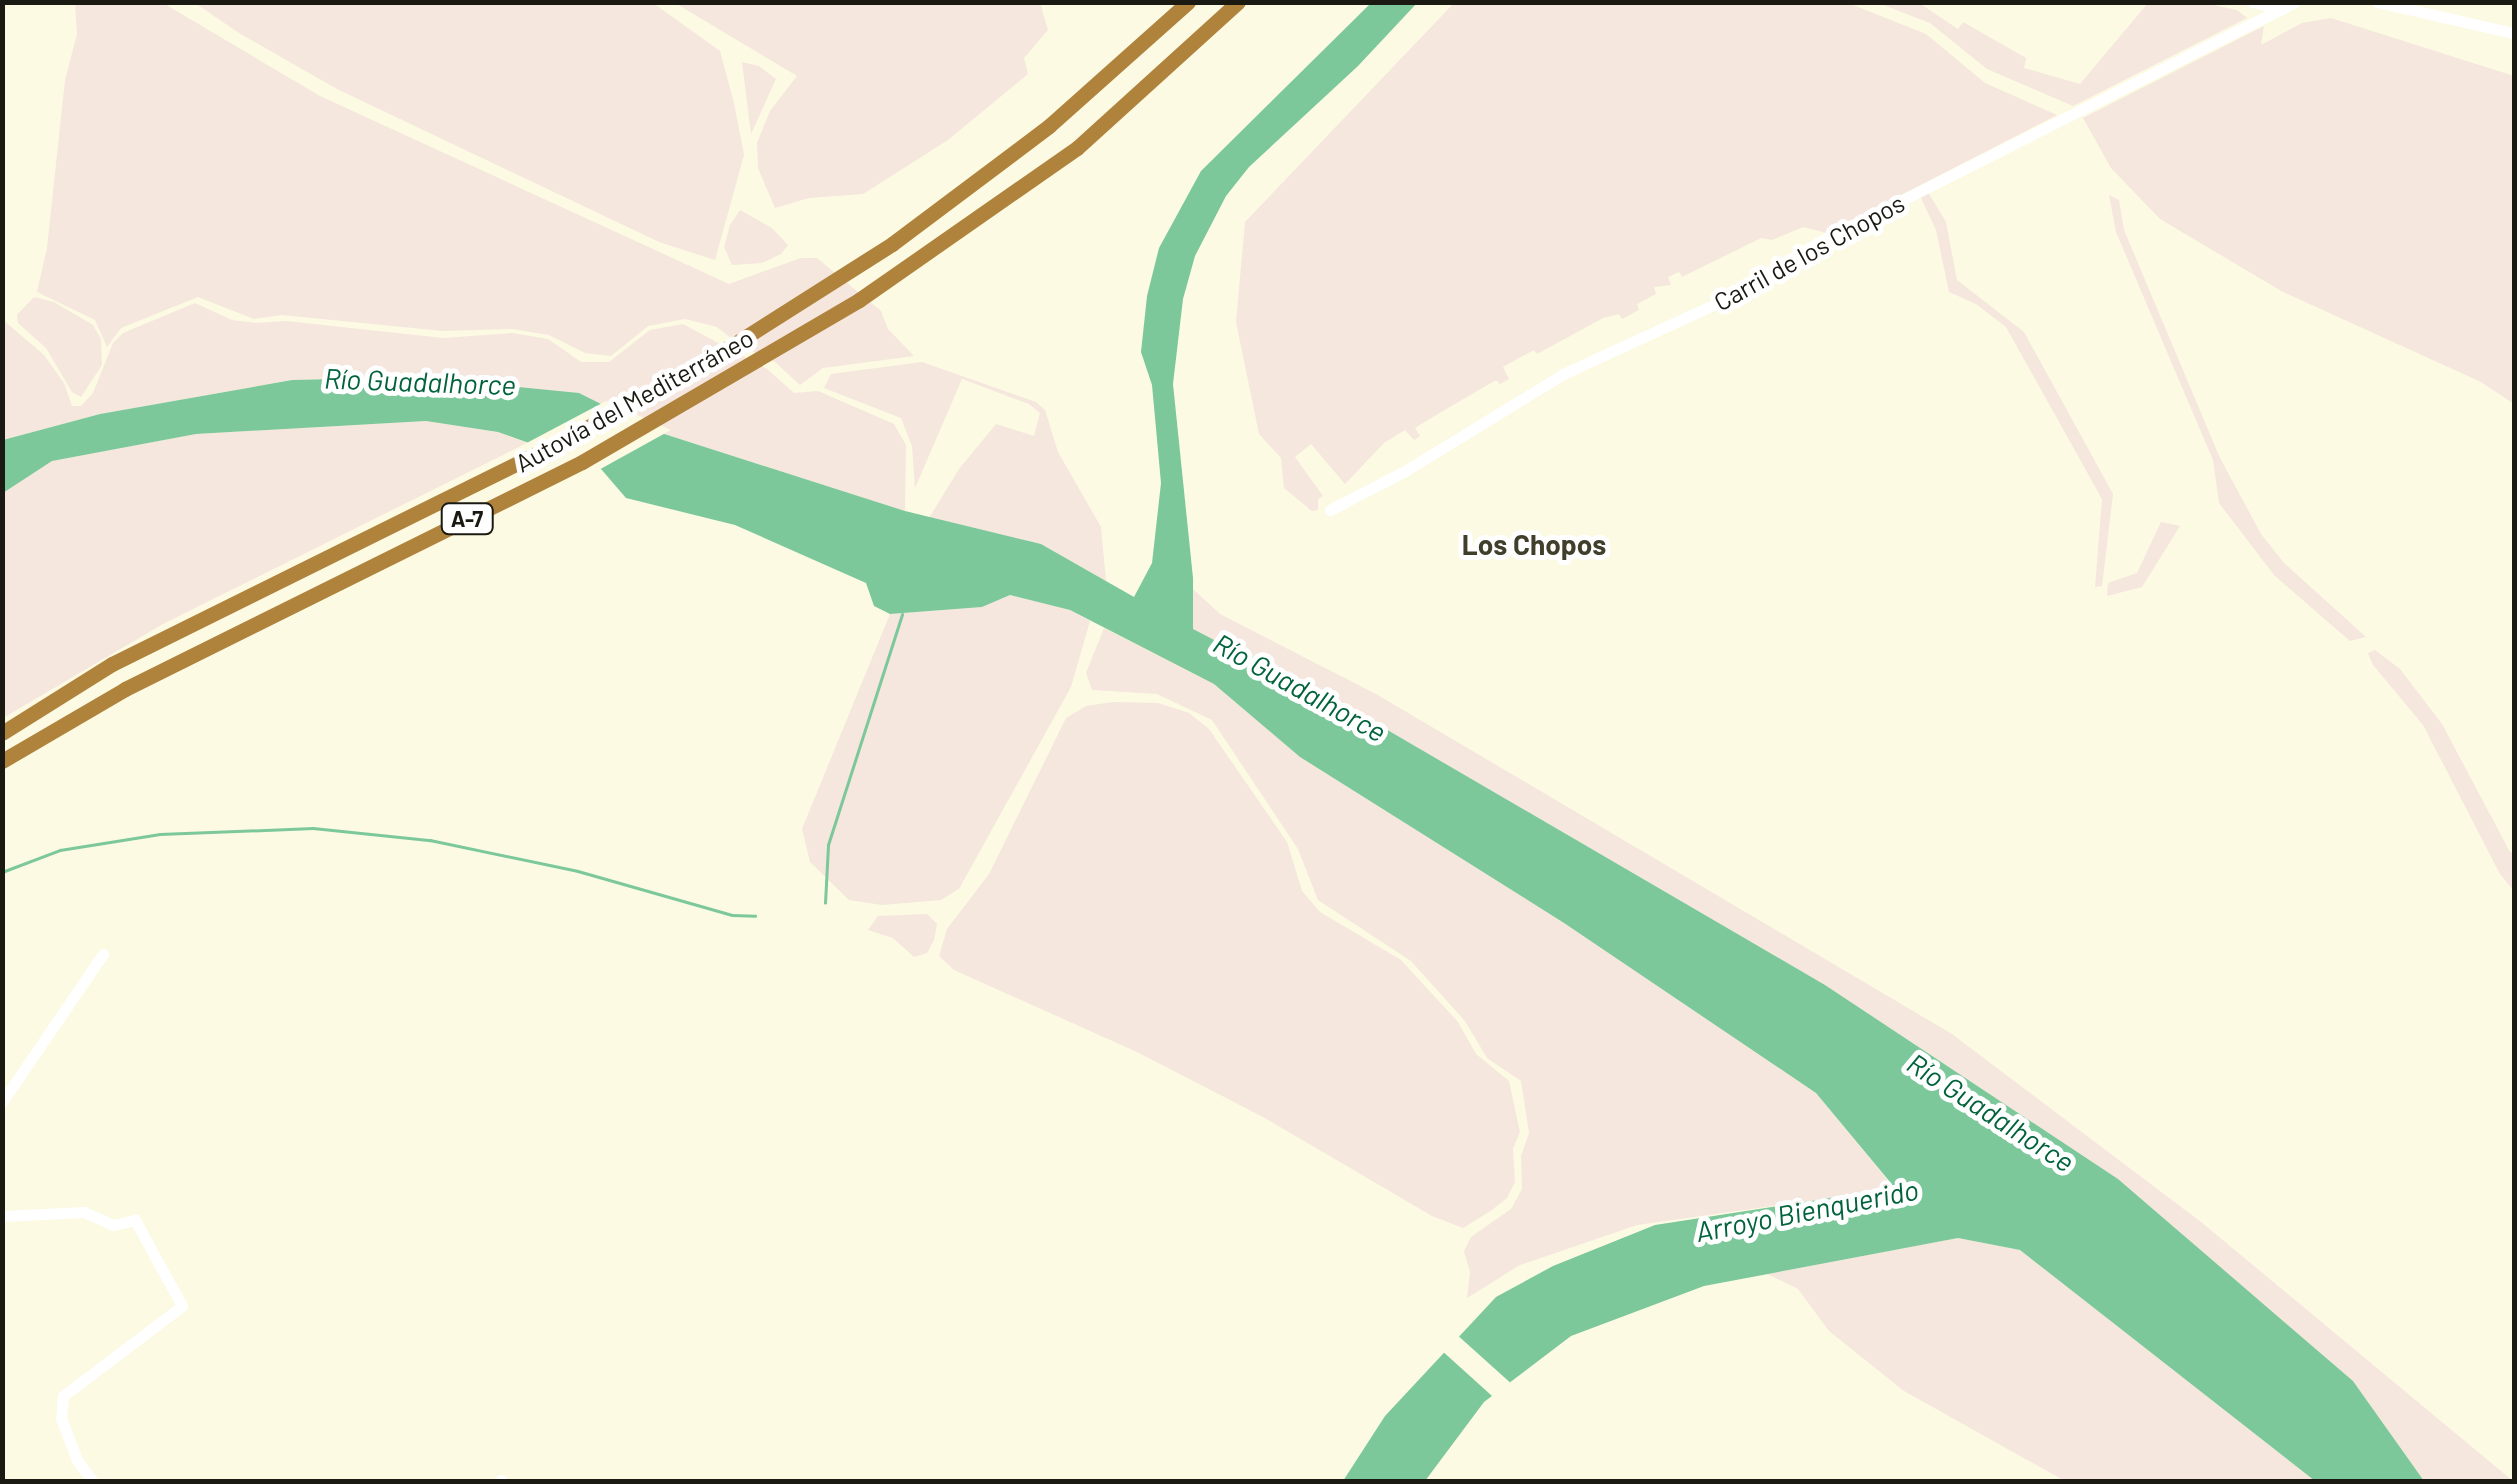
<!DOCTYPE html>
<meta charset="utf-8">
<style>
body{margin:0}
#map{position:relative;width:2517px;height:1484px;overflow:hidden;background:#fcfae3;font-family:Barlow,sans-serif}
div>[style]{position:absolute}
.green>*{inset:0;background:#f5e6de}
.water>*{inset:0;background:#7cc89b}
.pier>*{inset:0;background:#fcfae3;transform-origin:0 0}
.stream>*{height:2.5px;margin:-1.25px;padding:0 1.25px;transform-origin:1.25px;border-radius:1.25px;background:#7cc89b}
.minor>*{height:11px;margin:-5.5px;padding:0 5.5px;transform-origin:5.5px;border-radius:5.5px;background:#fff}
.highway>*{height:15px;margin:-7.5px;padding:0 7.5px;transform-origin:7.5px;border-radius:7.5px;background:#b0833d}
span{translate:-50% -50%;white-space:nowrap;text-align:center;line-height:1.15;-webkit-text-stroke:10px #fff;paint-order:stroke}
.shield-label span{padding:2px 8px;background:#fff;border:2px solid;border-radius:8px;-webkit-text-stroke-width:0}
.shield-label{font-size:22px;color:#1b1a12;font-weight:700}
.street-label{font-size:25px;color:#1b1a12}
.water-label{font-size:28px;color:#01633b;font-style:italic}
.neighbourhood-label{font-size:28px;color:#403f2b;font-weight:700}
.frame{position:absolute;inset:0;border:5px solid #1b1a12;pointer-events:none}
</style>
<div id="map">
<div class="green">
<i style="clip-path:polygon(75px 3px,163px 3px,320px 96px,729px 284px,801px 258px,817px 258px,881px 311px,888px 329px,914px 356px,823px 368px,800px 385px,775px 362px,741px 346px,717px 327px,685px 319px,648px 326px,611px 356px,585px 353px,549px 335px,512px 329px,443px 331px,282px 315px,254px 319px,198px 297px,121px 328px,107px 347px,95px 320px,37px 292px,47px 248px,65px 80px,77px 34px)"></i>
<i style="clip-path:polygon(195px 3px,653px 3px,720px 51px,734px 103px,744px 155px,715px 260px,659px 242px,337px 89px,239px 33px)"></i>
<i style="clip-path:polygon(675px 3px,1040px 3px,1048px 30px,1024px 58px,1028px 74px,948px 140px,863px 194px,809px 198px,775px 208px,758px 168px,757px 143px,770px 111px,797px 76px)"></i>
<i style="clip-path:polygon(1454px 3px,1848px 3px,1926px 34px,1985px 83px,2057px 115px,1827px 233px,1803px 227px,1772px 240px,1761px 238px,1682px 277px,1679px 272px,1668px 277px,1671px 285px,1654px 287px,1656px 294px,1637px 304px,1639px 310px,1622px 319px,1619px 314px,1603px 318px,1537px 354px,1534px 350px,1519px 358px,1503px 367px,1509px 379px,1500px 384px,1496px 380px,1426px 421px,1415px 428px,1420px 436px,1414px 440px,1405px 430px,1384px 443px,1345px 484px,1311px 444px,1295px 457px,1323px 496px,1318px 499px,1318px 510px,1312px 511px,1284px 488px,1281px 458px,1259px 434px,1236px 322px,1245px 222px)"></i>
<i style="clip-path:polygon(1878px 3px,1919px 3px,1958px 29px,1963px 22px,2026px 58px,2024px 68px,2080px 84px,2148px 3px,2204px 3px,2237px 10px,2247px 18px,2073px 106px,1987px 69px,1930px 23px)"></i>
<i style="clip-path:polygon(2331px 18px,2514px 76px,2514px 404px,2481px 382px,2283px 292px,2160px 219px,2111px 168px,2083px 118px,2264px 26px,2261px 45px,2302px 23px)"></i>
<i style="clip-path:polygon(742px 62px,759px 66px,776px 79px,751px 134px)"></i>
<i style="clip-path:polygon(1928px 192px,1946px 222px,1957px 280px,2024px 332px,2113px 494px,2102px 586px,2095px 587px,2102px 499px,2006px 327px,1976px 304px,1949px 292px,1936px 230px,1920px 196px)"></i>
<i style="clip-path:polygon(2109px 195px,2119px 200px,2124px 230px,2220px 458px,2261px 534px,2284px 563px,2366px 637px,2350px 641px,2274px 575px,2219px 503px,2213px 460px,2116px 232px)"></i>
<i style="clip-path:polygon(740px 210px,772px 228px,788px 245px,781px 254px,762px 263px,732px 265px,724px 247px,730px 225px)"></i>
<i style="clip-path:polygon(34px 297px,54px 302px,93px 325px,101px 339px,102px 365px,81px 397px,72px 392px,46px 348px,18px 323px,17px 315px)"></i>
<i style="clip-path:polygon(195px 303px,232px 320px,256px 323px,286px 321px,443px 338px,512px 333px,548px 339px,581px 362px,609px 362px,650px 330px,683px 324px,767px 369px,794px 393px,818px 391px,894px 424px,906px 445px,905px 511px,655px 431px,418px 377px,292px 380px,100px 414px,3px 440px,2px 319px,44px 355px,64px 383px,72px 406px,81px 406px,93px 393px,113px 343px,123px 333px)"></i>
<i style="clip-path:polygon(922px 362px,1036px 402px,1045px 410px,1058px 452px,1101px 527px,1106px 581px,1041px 544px,929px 518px,959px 469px,996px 424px,1034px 436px,1040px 413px,1029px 404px,962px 379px,915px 488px,912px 446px,901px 418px,824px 388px,831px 374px)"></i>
<i style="clip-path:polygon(426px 421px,498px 432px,527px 443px,163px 624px,3px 718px,3px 493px,52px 461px,196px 434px)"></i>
<i style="clip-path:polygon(2161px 522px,2180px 526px,2142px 587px,2107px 596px,2108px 583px,2137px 573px)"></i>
<i style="clip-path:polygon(1193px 589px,1220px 614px,1376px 694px,1952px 1034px,2201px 1222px,2513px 1481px,2424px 1481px,2353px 1381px,2118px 1179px,1825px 985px,1384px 728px,1192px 629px)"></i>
<i style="clip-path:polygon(1010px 595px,1070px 610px,1090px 621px,1071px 687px,959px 889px,941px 900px,882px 905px,849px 900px,810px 862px,802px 829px,890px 614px,982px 607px)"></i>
<i style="clip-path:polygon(1104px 628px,1214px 684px,1300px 757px,1564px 923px,1816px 1093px,1895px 1189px,1637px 1225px,1520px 1265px,1467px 1298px,1470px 1272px,1464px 1251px,1471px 1237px,1511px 1209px,1522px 1189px,1521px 1156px,1529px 1133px,1521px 1081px,1487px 1058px,1465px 1021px,1411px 961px,1318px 900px,1298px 849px,1212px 720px,1157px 694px,1092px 690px,1086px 673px)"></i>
<i style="clip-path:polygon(2375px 650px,2400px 669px,2442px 724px,2510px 852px,2514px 852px,2514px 891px,2500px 874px,2423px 725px,2373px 665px,2368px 653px)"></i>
<i style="clip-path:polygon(1113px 702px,1158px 703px,1189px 713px,1209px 729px,1287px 842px,1302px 891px,1320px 912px,1401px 960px,1458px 1022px,1476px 1054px,1509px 1081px,1520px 1132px,1513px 1149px,1515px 1182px,1507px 1198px,1492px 1210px,1463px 1228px,1432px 1216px,1263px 1117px,1137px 1052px,954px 970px,939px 956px,947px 929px,989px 874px,1066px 718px,1086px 706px)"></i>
<i style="clip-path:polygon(927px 914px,937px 924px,934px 940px,927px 953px,914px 957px,893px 938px,868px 930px,878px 916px)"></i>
<i style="clip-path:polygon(1958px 1238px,2020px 1250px,2315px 1481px,2065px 1481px,1904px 1391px,1829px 1331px,1798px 1289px,1767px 1274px)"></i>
</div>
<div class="water">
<i style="clip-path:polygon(1371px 3px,1417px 3px,1358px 66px,1249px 167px,1226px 196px,1195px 256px,1183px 299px,1173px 384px,1193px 578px,1193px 629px,1384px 728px,1825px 985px,2118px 1179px,2353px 1381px,2424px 1481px,2315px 1481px,2020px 1250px,1958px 1238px,1704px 1286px,1571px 1336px,1484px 1402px,1425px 1481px,1343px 1481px,1385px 1416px,1496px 1297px,1553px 1266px,1655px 1225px,1895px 1188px,1816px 1093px,1564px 923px,1300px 757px,1214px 684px,1070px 610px,1010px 595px,982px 607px,890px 614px,874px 606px,866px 583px,735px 525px,626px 498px,601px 469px,498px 432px,426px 421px,196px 434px,52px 461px,3px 493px,3px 440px,100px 414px,292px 380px,418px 377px,579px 393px,655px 431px,905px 511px,1041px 544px,1134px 597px,1152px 563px,1161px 483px,1152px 385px,1141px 352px,1147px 296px,1159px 248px,1201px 171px)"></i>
</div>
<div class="pier">
<i style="clip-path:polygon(606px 401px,671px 430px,595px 472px,521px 446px)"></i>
<i style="left:1455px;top:1333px;width:79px;height:22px;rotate:42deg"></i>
</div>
<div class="stream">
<i style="left:2px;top:872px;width:62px;rotate:-20.8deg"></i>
<i style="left:60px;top:850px;width:101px;rotate:-9.1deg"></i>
<i style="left:160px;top:834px;width:153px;rotate:-2.2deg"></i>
<i style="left:313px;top:828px;width:118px;rotate:5.9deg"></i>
<i style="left:430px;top:840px;width:151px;rotate:11.8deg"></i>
<i style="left:578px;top:871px;width:160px;rotate:15.9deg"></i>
<i style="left:732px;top:915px;width:23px;rotate:2deg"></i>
<i style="left:825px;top:903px;width:58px;rotate:-87deg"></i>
<i style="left:828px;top:845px;width:242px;rotate:-72.2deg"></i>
</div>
<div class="minor">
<i style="left:2252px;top:2px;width:31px;rotate:13deg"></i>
<i style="left:2377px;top:2px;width:140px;rotate:12.8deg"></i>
<i style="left:1330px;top:510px;width:85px;rotate:-27.5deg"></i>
<i style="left:1405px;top:471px;width:185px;rotate:-31.5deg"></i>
<i style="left:1563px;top:374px;width:167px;rotate:-24.7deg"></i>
<i style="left:1715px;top:304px;width:121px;rotate:-30.8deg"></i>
<i style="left:1819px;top:242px;width:533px;rotate:-26.76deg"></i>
<i style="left:2px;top:1102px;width:179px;rotate:-55.7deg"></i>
<i style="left:2px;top:1216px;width:82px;rotate:-2.8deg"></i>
<i style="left:84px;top:1212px;width:32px;rotate:24deg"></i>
<i style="left:113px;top:1225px;width:23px;rotate:-13deg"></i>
<i style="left:135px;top:1220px;width:98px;rotate:61.3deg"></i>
<i style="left:182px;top:1306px;width:149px;rotate:142.9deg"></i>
<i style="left:63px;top:1396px;width:22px;rotate:95deg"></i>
<i style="left:61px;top:1418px;width:45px;rotate:69.1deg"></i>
<i style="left:77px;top:1460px;width:27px;rotate:54deg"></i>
<i style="left:501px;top:1480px;width:2px;rotate:90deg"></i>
</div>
<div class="highway">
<i style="left:2px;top:733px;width:130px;rotate:-32.1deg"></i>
<i style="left:112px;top:664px;width:509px;rotate:-26.36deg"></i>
<i style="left:568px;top:438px;width:154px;rotate:-28.7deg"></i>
<i style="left:703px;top:364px;width:224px;rotate:-32.4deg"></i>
<i style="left:892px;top:244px;width:196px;rotate:-36.9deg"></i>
<i style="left:1049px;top:126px;width:186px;rotate:-41.7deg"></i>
<i style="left:2px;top:761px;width:143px;rotate:-30.3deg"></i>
<i style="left:125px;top:689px;width:510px;rotate:-26.41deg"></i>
<i style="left:582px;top:462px;width:321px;rotate:-30.3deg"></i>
<i style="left:859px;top:300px;width:266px;rotate:-34.9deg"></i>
<i style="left:1077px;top:148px;width:217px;rotate:-42.2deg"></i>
</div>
<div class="shield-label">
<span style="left:467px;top:519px">A-7</span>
</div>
<div class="street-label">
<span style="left:1809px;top:252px;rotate:-29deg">Carril de los Chopos</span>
<span style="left:634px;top:400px;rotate:-29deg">Autovía del Mediterráneo</span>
</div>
<div class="water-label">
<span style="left:420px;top:381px;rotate:2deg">Río Guadalhorce</span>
<span style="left:1300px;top:687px;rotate:29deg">Río Guadalhorce</span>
<span style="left:1991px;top:1112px;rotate:33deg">Río Guadalhorce</span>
<span style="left:1807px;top:1210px;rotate:-11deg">Arroyo Bienquerido</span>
</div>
<div class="neighbourhood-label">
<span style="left:1534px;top:544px">Los Chopos</span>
</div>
<div class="frame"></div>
</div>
